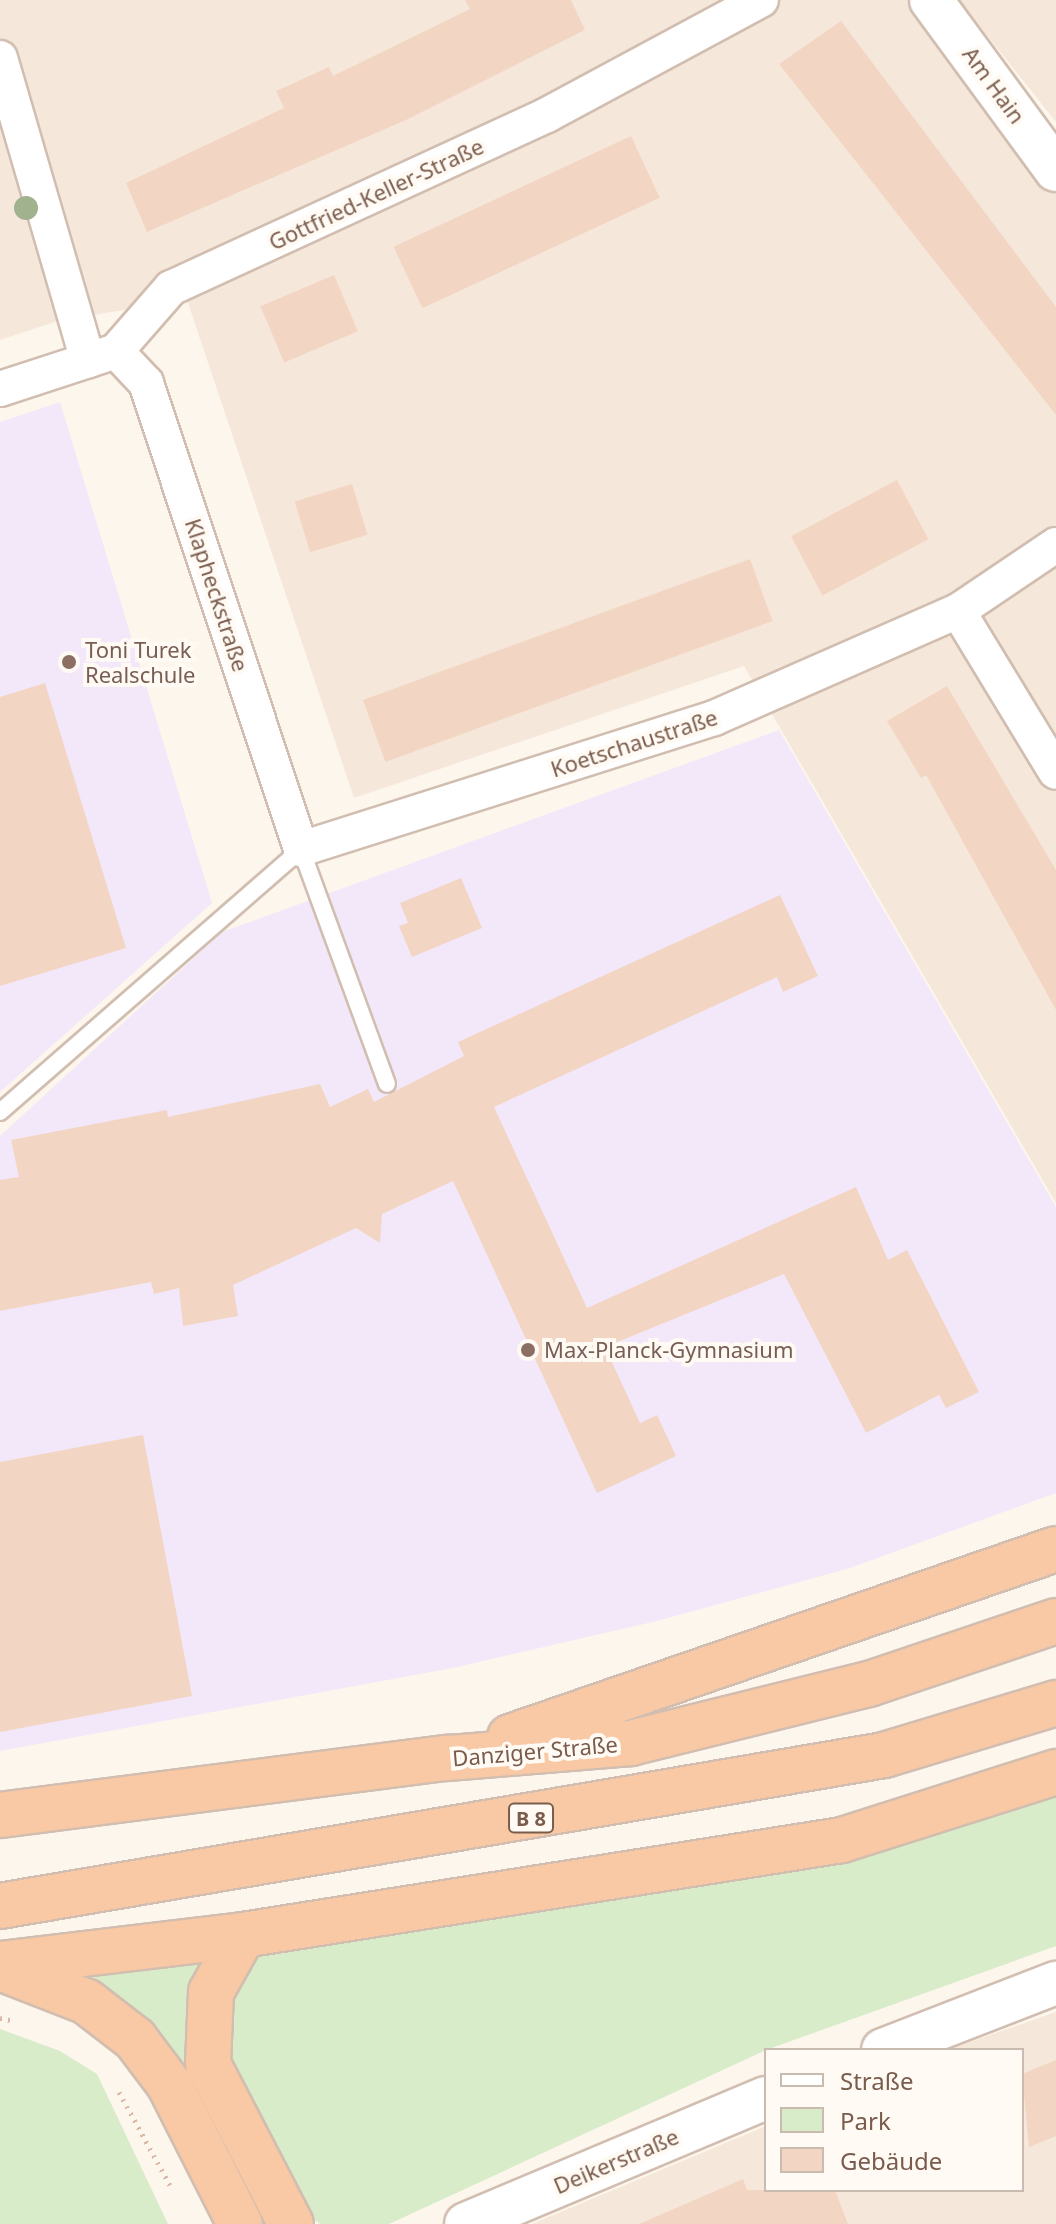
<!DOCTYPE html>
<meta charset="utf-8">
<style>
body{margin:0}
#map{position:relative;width:1056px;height:2224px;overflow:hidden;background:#fdf6ec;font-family:"Noto Sans",sans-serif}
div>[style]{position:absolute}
.residential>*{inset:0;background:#f5e8da}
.education>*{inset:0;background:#f3e8fa}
.green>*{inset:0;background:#d8ecc9}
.building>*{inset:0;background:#f3d5c3;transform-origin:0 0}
.path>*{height:5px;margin-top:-2.5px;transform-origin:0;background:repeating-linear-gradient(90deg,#d9b8a5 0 2px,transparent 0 8px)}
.roads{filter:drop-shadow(2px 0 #d1beb0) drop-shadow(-2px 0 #d1beb0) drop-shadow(0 2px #d1beb0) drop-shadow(0 -2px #d1beb0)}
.service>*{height:16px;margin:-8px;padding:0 8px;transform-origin:8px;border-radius:8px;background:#fff}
.minor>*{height:34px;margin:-17px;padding:0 17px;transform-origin:17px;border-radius:17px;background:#fff}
.tertiary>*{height:42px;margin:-21px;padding:0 21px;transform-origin:21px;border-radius:21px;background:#fff}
.trunk>*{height:44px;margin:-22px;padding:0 22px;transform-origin:22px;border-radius:22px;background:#f9c8a4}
.trees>*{width:24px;height:24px;margin:-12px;border-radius:50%;background:#a0b28e}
.dots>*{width:22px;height:22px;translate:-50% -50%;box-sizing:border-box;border:4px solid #fffaf3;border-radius:50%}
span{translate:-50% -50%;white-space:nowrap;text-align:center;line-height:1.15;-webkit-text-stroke:8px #fffaf3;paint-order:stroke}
.shield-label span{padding:2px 6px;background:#fffaf3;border:2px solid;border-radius:6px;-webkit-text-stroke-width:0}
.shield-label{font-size:20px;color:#7a5c4d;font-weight:700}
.street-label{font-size:22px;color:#7a5c4d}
.education-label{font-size:22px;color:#785e54}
.left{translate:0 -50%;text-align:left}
.legend{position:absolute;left:764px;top:2048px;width:260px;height:144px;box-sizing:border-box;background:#fffaf3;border:2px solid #cabbb1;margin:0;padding:10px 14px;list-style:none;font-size:24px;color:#7a5c4d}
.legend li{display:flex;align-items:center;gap:16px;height:40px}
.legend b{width:40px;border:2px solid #cabbb1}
</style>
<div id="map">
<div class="residential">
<i style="clip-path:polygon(0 0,910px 0,1056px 188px,1056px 1203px,744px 666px,354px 798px,187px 300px,61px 320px,0 340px)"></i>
<i style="clip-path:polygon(959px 0,1056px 0,1056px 122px)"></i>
<i style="clip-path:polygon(1056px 2012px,1056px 2224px,532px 2224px,766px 2126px,766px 2190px,1022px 2190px,1022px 2050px,947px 2050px)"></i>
</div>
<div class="education">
<i style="clip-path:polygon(60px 402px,212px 903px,0 1092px,0 422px)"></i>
<i style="clip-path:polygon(779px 730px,1056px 1207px,1056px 1493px,850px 1568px,657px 1621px,453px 1668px,0 1751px,0 1136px,222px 932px)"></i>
</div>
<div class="green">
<i style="clip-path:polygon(1056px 1796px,1056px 1946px,766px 2050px,389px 2224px,320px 2224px,306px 2214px,225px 2052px,227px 2005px,251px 1953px,780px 1872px)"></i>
<i style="clip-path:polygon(203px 1959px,274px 2224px,256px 2215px,84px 1979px)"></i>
<i style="clip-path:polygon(0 2029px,60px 2051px,97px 2074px,168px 2224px,0 2224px)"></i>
</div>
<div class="building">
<i style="clip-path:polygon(465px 0,571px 0,585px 30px,406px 120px,147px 232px,126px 183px,284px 108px,276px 91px,329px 67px,333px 76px,470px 9px)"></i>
<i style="clip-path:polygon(841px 21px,1056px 307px,1056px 415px,779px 64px)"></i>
<i style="left:631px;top:136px;width:68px;height:262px;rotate:65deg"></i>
<i style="left:334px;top:275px;width:61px;height:80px;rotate:67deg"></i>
<i style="left:897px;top:480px;width:67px;height:120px;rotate:62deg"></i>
<i style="left:352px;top:484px;width:53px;height:60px;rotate:73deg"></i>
<i style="left:750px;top:559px;width:66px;height:412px;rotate:70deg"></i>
<i style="clip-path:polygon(45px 683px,126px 948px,0 986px,0 697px)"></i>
<i style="clip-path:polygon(947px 686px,1056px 870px,1056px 1010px,926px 775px,921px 778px,887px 721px)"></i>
<i style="clip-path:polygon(461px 878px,482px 928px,412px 957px,399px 926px,408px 923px,400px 903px)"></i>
<i style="clip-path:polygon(780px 895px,818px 976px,783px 992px,777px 977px,494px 1107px,587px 1308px,856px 1187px,888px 1260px,907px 1250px,979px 1392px,946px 1408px,939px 1395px,866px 1433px,784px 1274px,605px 1347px,640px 1423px,657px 1415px,676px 1456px,597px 1493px,453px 1181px,382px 1214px,380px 1243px,356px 1228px,233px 1285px,238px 1316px,183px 1326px,179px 1288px,154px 1294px,151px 1282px,0 1311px,0 1180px,19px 1177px,11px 1140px,167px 1110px,168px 1117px,320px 1084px,330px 1107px,368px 1089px,374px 1102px,464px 1056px,458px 1042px)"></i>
<i style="clip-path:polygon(143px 1435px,192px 1696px,0 1732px,0 1462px)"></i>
<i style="clip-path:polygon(1056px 2060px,1056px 2136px,1029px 2147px,1022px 2074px)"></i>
<i style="clip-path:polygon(743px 2179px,747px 2190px,835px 2190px,848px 2224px,639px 2224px)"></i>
</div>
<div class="path">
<i style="left:0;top:2018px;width:14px;rotate:12deg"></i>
<i style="left:119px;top:2092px;width:106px;rotate:61.3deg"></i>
</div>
<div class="roads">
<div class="service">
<i style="left:0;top:1112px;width:400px;rotate:-41.1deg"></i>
<i style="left:301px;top:849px;width:250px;rotate:69.9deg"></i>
</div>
<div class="minor">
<i style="left:0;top:58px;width:315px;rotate:73.8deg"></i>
<i style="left:116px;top:351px;width:44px;rotate:46.8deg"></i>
<i style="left:146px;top:383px;width:491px;rotate:71.6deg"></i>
<i style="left:301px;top:849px;width:433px;rotate:-17.6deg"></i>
<i style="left:714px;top:718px;width:266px;rotate:-23.7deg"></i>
<i style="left:958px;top:611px;width:118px;rotate:-34deg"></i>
<i style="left:0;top:389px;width:122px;rotate:-18.1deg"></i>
<i style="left:116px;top:351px;width:84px;rotate:-48.9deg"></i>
<i style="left:171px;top:288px;width:414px;rotate:-24.7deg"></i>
<i style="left:547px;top:115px;width:243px;rotate:-28.3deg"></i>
<i style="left:958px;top:611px;width:188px;rotate:58.7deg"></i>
</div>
<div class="tertiary">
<i style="left:931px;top:0;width:211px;rotate:53.7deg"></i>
<i style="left:883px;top:2050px;width:186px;rotate:-21.2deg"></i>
<i style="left:466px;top:2224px;width:325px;rotate:-22.8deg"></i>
</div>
<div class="trunk">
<i style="left:510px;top:1737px;width:577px;rotate:-19deg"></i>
<i style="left:0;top:1815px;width:452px;rotate:-7.3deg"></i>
<i style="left:448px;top:1758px;width:183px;rotate:-4.7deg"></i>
<i style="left:630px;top:1743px;width:246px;rotate:-13.9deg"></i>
<i style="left:869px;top:1684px;width:197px;rotate:-18.6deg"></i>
<i style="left:0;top:1906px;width:897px;rotate:-9.69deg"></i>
<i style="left:884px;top:1755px;width:180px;rotate:-16.8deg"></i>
<i style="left:243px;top:1935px;width:65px;rotate:119.3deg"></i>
<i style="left:211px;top:1992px;width:72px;rotate:92.4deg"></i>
<i style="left:208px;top:2064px;width:180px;rotate:62.6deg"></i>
<i style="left:0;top:1964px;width:245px;rotate:-6.8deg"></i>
<i style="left:243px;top:1935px;width:606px;rotate:-9.01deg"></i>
<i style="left:842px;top:1840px;width:225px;rotate:-17.6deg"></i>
<i style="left:0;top:1968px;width:93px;rotate:21.3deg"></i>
<i style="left:87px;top:2002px;width:61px;rotate:37.6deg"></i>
<i style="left:135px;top:2039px;width:56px;rotate:52.9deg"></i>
<i style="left:169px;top:2084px;width:157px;rotate:63.1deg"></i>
</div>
</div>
<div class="trees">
<i style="left:26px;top:208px"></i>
</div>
<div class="dots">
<i style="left:69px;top:662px;background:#8d6e63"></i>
<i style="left:528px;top:1350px;background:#8d6e63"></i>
</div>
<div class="shield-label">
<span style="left:531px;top:1818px">B 8</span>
</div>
<div class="street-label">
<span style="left:994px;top:85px;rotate:54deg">Am Hain</span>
<span style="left:376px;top:194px;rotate:-25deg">Gottfried-Keller-Straße</span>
<span style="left:217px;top:595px;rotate:72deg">Klapheckstraße</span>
<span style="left:634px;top:743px;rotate:-18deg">Koetschaustraße</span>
<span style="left:535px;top:1751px;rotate:-5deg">Danziger Straße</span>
<span style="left:616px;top:2161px;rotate:-23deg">Deikerstraße</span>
</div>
<div class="education-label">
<span class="left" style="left:85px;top:662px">Toni Turek<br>Realschule</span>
<span class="left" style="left:544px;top:1350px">Max-Planck-Gymnasium</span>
</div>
<ul class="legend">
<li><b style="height:10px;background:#fff"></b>Straße</li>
<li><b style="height:22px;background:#d8ecc9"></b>Park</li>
<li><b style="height:22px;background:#f3d5c3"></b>Gebäude</li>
</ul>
</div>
